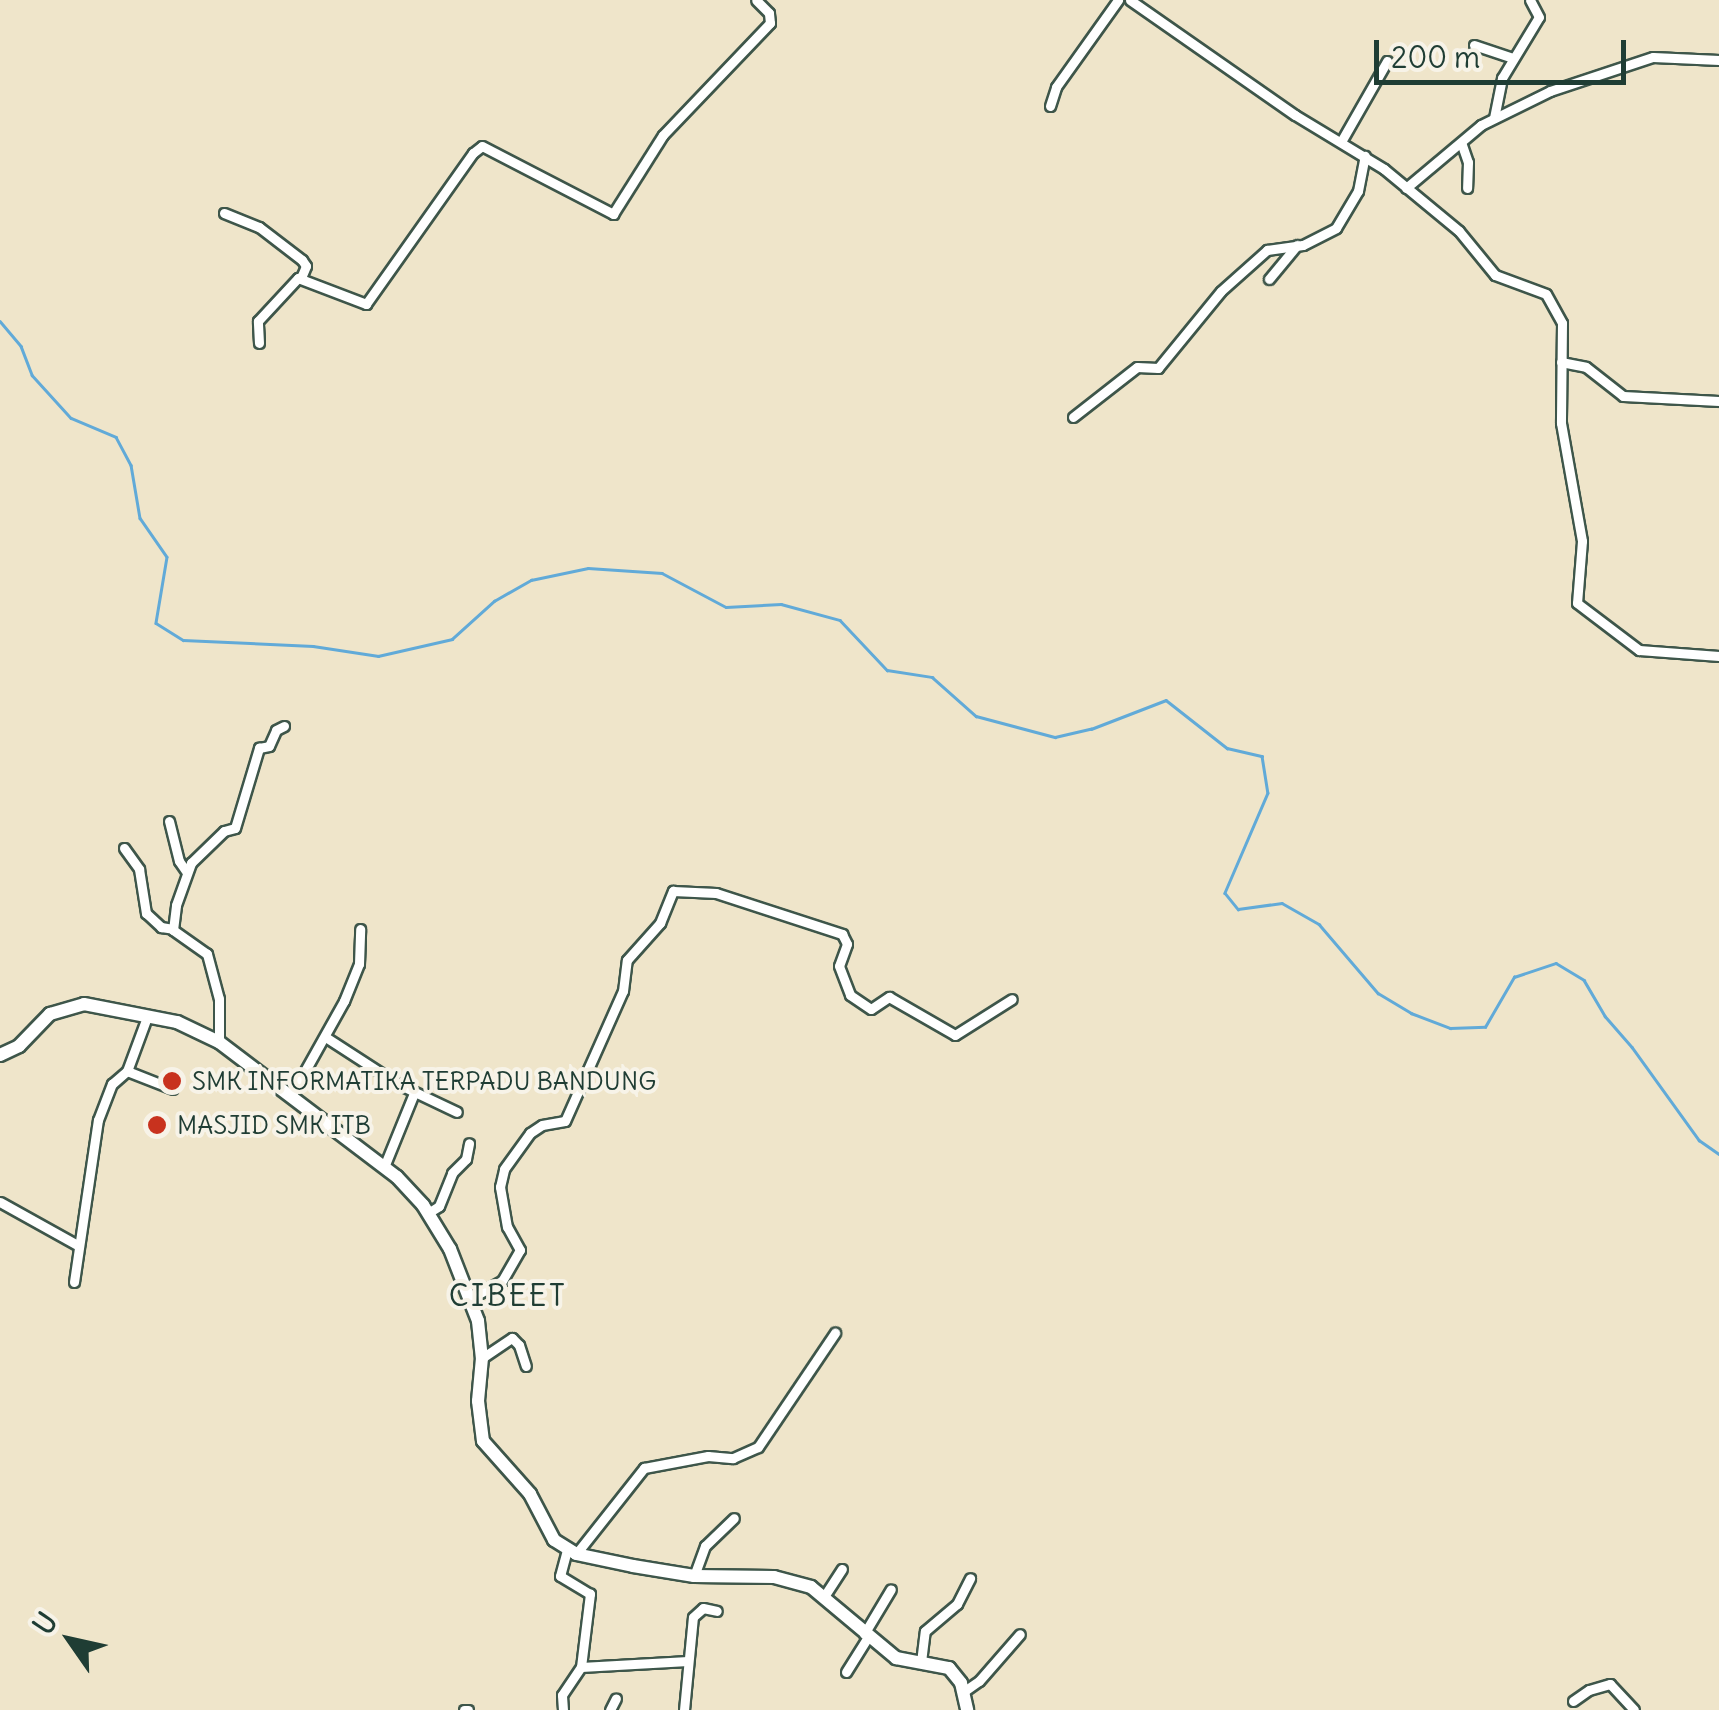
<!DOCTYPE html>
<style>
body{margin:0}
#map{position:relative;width:1719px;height:1710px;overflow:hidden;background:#efe5ca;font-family:Delius,sans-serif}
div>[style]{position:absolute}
.stream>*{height:2.5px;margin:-1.25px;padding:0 1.25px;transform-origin:1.25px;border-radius:1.25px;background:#61aad8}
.roads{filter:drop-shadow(2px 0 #3e564a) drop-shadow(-2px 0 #3e564a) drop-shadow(0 2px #3e564a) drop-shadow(0 -2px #3e564a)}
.street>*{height:9px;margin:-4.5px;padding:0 4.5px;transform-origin:4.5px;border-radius:4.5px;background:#fff}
.secondary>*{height:12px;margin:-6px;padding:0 6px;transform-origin:6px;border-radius:6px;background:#fff}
.dots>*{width:28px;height:28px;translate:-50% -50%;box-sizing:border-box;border:5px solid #f7f3e8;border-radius:50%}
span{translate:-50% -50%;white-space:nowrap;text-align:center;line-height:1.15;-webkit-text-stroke:8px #f7f3e8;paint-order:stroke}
.poi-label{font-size:25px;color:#1f3d34}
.left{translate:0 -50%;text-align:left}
.quarter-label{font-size:30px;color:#1f3d34;letter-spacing:2.5px}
.north{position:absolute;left:20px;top:1590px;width:100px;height:100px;-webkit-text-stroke:8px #f7f3e8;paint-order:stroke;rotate:304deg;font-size:28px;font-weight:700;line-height:40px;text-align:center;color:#1f3d34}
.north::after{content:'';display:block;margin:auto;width:35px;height:45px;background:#1f3d34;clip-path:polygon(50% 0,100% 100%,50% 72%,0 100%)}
.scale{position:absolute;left:1374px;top:40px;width:252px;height:45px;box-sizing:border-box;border:5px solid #1f3d34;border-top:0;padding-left:12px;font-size:30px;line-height:35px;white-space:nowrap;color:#1f3d34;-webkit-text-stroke:8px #f7f3e8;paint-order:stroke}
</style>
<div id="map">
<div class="stream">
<i style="left:0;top:321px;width:33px;rotate:50deg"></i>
<i style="left:21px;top:346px;width:31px;rotate:69deg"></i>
<i style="left:32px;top:375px;width:58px;rotate:47.8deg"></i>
<i style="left:71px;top:418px;width:49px;rotate:22.9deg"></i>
<i style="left:116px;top:437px;width:32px;rotate:62deg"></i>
<i style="left:131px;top:465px;width:54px;rotate:80.4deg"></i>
<i style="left:140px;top:518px;width:47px;rotate:55.3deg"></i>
<i style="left:167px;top:557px;width:67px;rotate:99.5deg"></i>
<i style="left:156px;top:623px;width:32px;rotate:32deg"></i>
<i style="left:183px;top:640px;width:130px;rotate:2.6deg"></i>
<i style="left:313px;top:646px;width:66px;rotate:8.7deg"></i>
<i style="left:378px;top:656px;width:76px;rotate:-12.9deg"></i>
<i style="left:452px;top:639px;width:57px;rotate:-42.1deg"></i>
<i style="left:494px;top:601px;width:43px;rotate:-29.6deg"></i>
<i style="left:531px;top:580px;width:58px;rotate:-11.9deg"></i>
<i style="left:588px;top:568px;width:74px;rotate:3.9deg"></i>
<i style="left:662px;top:573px;width:72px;rotate:28deg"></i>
<i style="left:726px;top:607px;width:55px;rotate:-3.1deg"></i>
<i style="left:781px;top:604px;width:61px;rotate:15.2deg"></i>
<i style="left:840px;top:620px;width:69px;rotate:46.8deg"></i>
<i style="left:887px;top:670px;width:46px;rotate:8.8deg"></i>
<i style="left:932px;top:677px;width:59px;rotate:41.6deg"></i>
<i style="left:976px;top:716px;width:82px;rotate:14.9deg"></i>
<i style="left:1055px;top:737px;width:37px;rotate:-13deg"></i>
<i style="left:1091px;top:729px;width:80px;rotate:-21.1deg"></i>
<i style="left:1166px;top:700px;width:78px;rotate:38.2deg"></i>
<i style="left:1227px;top:748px;width:36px;rotate:13deg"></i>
<i style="left:1262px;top:756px;width:37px;rotate:81deg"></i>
<i style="left:1268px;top:793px;width:109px;rotate:113.3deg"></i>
<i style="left:1225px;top:893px;width:21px;rotate:51deg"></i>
<i style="left:1238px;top:909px;width:44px;rotate:-7.8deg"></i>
<i style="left:1282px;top:903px;width:43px;rotate:29.6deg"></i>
<i style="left:1319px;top:924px;width:91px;rotate:49.5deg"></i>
<i style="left:1378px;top:993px;width:39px;rotate:31deg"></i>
<i style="left:1411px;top:1013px;width:42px;rotate:21deg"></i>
<i style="left:1450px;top:1028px;width:35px;rotate:-2deg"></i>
<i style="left:1485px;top:1027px;width:58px;rotate:-59.9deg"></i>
<i style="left:1514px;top:977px;width:44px;rotate:-18.4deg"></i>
<i style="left:1556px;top:963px;width:33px;rotate:31deg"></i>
<i style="left:1584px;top:980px;width:42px;rotate:59.7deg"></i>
<i style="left:1605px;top:1016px;width:41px;rotate:48.9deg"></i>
<i style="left:1632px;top:1047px;width:115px;rotate:54.2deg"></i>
<i style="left:1699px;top:1140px;width:24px;rotate:35deg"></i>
</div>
<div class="roads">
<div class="street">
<i style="left:1130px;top:0;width:201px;rotate:34.9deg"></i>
<i style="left:1295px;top:115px;width:104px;rotate:31.2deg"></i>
<i style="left:1384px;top:169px;width:97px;rotate:39.6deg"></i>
<i style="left:1459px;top:231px;width:57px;rotate:50.7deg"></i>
<i style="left:1495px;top:275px;width:54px;rotate:20.4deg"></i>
<i style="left:1546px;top:294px;width:33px;rotate:61deg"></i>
<i style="left:1562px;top:323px;width:100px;rotate:90.6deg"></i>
<i style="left:1561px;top:423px;width:120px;rotate:79.9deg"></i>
<i style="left:1582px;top:541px;width:62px;rotate:94.6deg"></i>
<i style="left:1577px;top:603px;width:78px;rotate:37.2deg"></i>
<i style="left:1639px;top:650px;width:80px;rotate:4.3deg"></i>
<i style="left:1474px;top:45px;width:41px;rotate:18.4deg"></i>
<i style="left:1050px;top:106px;width:20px;rotate:-72deg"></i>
<i style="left:1056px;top:87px;width:107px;rotate:-54.5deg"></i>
<i style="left:1494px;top:118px;width:41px;rotate:-78.7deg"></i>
<i style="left:1502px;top:78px;width:71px;rotate:-58.8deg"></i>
<i style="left:1539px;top:17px;width:19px;rotate:-118deg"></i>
<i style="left:1342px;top:140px;width:91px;rotate:-60.3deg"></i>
<i style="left:1462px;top:145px;width:18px;rotate:71deg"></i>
<i style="left:1468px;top:162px;width:26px;rotate:92deg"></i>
<i style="left:1406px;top:188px;width:98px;rotate:-40deg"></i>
<i style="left:1481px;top:125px;width:77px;rotate:-26.2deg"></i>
<i style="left:1550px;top:91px;width:108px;rotate:-18.3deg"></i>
<i style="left:1653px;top:57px;width:66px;rotate:2.6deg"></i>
<i style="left:224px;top:213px;width:38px;rotate:22deg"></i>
<i style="left:259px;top:227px;width:54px;rotate:37.5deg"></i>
<i style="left:302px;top:260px;width:7px;rotate:56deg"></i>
<i style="left:306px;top:266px;width:13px;rotate:113deg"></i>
<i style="left:1269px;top:279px;width:44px;rotate:-50.5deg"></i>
<i style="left:259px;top:343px;width:22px;rotate:-93deg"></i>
<i style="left:258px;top:321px;width:59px;rotate:-47.1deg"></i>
<i style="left:298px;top:278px;width:73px;rotate:20.9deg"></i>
<i style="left:366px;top:304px;width:185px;rotate:-54.7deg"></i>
<i style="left:473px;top:153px;width:11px;rotate:-38deg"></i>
<i style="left:482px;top:146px;width:148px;rotate:27.4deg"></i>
<i style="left:613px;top:214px;width:93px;rotate:-57.7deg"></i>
<i style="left:663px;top:135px;width:155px;rotate:-46.3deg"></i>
<i style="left:770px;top:23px;width:10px;rotate:-96deg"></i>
<i style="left:769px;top:13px;width:18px;rotate:-135deg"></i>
<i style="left:1561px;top:362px;width:25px;rotate:11deg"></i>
<i style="left:1586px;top:367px;width:47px;rotate:38.1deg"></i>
<i style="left:1623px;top:396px;width:96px;rotate:3deg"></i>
<i style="left:1073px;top:417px;width:81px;rotate:-38deg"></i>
<i style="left:1137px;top:367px;width:21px;rotate:3deg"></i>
<i style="left:1158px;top:368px;width:99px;rotate:-50.7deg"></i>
<i style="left:1221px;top:291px;width:62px;rotate:-41.7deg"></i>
<i style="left:1267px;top:250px;width:36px;rotate:-8deg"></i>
<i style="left:1303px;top:245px;width:37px;rotate:-27deg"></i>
<i style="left:1336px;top:228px;width:43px;rotate:-59.3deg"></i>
<i style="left:1358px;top:191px;width:36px;rotate:-79deg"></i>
<i style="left:169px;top:821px;width:41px;rotate:76deg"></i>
<i style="left:179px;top:861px;width:12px;rotate:55deg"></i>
<i style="left:124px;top:848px;width:26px;rotate:54deg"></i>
<i style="left:139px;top:869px;width:45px;rotate:81deg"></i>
<i style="left:146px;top:913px;width:21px;rotate:43deg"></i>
<i style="left:161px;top:927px;width:12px;rotate:9deg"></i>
<i style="left:147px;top:1017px;width:58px;rotate:110.3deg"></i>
<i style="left:127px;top:1071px;width:49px;rotate:21.4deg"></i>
<i style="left:327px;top:1038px;width:85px;rotate:32.9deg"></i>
<i style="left:398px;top:1084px;width:65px;rotate:25.4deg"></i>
<i style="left:219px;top:1042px;width:43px;rotate:-90deg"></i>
<i style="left:219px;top:999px;width:47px;rotate:-104.9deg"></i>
<i style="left:207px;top:954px;width:42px;rotate:-144.8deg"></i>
<i style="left:173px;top:930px;width:25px;rotate:-83deg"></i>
<i style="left:176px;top:905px;width:45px;rotate:-70.3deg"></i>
<i style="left:191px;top:863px;width:46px;rotate:-44.1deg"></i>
<i style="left:224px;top:831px;width:11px;rotate:-15deg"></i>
<i style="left:235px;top:828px;width:84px;rotate:-73.3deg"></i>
<i style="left:259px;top:748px;width:10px;rotate:-11deg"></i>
<i style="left:269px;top:746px;width:17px;rotate:-66deg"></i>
<i style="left:276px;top:730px;width:9px;rotate:-27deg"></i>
<i style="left:292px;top:1094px;width:107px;rotate:-60.8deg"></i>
<i style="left:344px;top:1001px;width:40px;rotate:-68deg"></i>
<i style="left:359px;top:964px;width:35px;rotate:-88deg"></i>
<i style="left:384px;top:1167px;width:80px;rotate:-67.9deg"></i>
<i style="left:0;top:1202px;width:90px;rotate:29.1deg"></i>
<i style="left:428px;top:1213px;width:13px;rotate:-32deg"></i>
<i style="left:439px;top:1206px;width:35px;rotate:-68deg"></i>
<i style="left:452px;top:1173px;width:20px;rotate:-45deg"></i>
<i style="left:466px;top:1159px;width:16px;rotate:-79deg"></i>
<i style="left:74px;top:1282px;width:164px;rotate:-81.6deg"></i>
<i style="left:98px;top:1120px;width:39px;rotate:-69deg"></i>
<i style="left:112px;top:1084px;width:20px;rotate:-41deg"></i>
<i style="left:471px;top:1298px;width:35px;rotate:-29deg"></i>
<i style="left:502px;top:1281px;width:36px;rotate:-60deg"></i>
<i style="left:520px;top:1250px;width:26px;rotate:-119deg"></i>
<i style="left:507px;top:1227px;width:41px;rotate:-99.9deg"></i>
<i style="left:500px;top:1187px;width:18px;rotate:-77deg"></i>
<i style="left:504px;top:1169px;width:44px;rotate:-54.2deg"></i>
<i style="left:530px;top:1133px;width:14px;rotate:-34deg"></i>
<i style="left:542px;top:1125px;width:23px;rotate:-10deg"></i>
<i style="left:565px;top:1121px;width:142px;rotate:-66deg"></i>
<i style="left:623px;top:991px;width:31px;rotate:-83deg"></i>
<i style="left:627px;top:960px;width:50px;rotate:-48.3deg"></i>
<i style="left:660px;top:923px;width:35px;rotate:-68deg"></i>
<i style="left:673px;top:891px;width:43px;rotate:2.7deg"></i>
<i style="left:716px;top:893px;width:133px;rotate:18deg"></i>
<i style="left:842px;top:934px;width:11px;rotate:63deg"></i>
<i style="left:847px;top:944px;width:23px;rotate:110deg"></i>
<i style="left:839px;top:966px;width:31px;rotate:69deg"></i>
<i style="left:850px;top:995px;width:25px;rotate:34deg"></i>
<i style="left:871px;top:1009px;width:22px;rotate:-34deg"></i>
<i style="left:889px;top:997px;width:76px;rotate:29.9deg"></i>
<i style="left:955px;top:1035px;width:67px;rotate:-32.3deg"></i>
<i style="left:482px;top:1358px;width:36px;rotate:-34deg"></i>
<i style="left:512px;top:1338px;width:10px;rotate:45deg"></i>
<i style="left:519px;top:1345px;width:22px;rotate:72deg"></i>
<i style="left:576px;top:1554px;width:110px;rotate:-51.7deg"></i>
<i style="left:644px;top:1468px;width:65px;rotate:-10.6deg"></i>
<i style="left:708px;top:1456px;width:25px;rotate:5deg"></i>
<i style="left:733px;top:1458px;width:27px;rotate:-24deg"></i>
<i style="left:758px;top:1447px;width:138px;rotate:-56deg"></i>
<i style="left:694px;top:1576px;width:32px;rotate:-70deg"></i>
<i style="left:705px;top:1546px;width:40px;rotate:-44deg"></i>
<i style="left:825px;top:1595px;width:31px;rotate:-57deg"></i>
<i style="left:864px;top:1634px;width:52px;rotate:-59deg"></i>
<i style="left:921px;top:1662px;width:31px;rotate:-83deg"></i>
<i style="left:925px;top:1631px;width:42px;rotate:-40.2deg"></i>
<i style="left:957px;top:1604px;width:29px;rotate:-63deg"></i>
<i style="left:581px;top:1667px;width:107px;rotate:-3.2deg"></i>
<i style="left:846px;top:1672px;width:40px;rotate:-58deg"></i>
<i style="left:963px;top:1692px;width:19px;rotate:-35deg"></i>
<i style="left:979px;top:1681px;width:62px;rotate:-48.9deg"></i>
<i style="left:1573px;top:1701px;width:19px;rotate:-35deg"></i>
<i style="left:1589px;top:1690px;width:22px;rotate:-16deg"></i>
<i style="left:1610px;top:1684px;width:35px;rotate:47deg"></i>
<i style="left:464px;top:1710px;width:4px"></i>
<i style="left:563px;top:1710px;width:15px;rotate:-94deg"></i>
<i style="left:562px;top:1695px;width:34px;rotate:-56deg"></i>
<i style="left:581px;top:1667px;width:74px;rotate:-83deg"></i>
<i style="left:590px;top:1594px;width:35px;rotate:-149deg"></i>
<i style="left:560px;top:1576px;width:27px;rotate:-75deg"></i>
<i style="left:610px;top:1710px;width:13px;rotate:-63deg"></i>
<i style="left:684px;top:1710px;width:93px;rotate:-84.5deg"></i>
<i style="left:693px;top:1617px;width:13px;rotate:-42deg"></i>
<i style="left:703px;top:1608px;width:14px;rotate:12deg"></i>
</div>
<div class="secondary">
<i style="left:0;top:1055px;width:21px;rotate:-25deg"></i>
<i style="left:19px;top:1046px;width:45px;rotate:-45.9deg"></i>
<i style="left:50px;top:1014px;width:35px;rotate:-16deg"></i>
<i style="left:84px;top:1004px;width:95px;rotate:11deg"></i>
<i style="left:177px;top:1022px;width:47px;rotate:25.5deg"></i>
<i style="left:219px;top:1042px;width:223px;rotate:37.2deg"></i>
<i style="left:397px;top:1177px;width:38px;rotate:47deg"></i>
<i style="left:423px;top:1205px;width:52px;rotate:58.5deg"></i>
<i style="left:450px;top:1249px;width:77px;rotate:68.7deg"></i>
<i style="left:478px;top:1321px;width:37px;rotate:84deg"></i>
<i style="left:482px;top:1358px;width:43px;rotate:95.3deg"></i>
<i style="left:478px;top:1401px;width:40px;rotate:82.9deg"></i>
<i style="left:483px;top:1441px;width:71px;rotate:48.4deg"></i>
<i style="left:530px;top:1494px;width:52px;rotate:62.4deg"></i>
<i style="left:554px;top:1540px;width:26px;rotate:32deg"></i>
<i style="left:576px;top:1554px;width:58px;rotate:11.9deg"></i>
<i style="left:633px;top:1566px;width:62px;rotate:9.3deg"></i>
<i style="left:694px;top:1576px;width:80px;rotate:0.7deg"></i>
<i style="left:774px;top:1577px;width:38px;rotate:15deg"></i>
<i style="left:811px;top:1587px;width:111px;rotate:39.9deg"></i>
<i style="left:896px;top:1658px;width:54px;rotate:10.7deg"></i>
<i style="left:949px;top:1668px;width:19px;rotate:51deg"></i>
<i style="left:961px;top:1683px;width:28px;rotate:77deg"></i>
</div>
</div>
<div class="dots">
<i style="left:172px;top:1081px;background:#c8321e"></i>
<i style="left:157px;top:1125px;background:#c8321e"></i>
</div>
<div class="poi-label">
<span class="left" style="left:192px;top:1081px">SMK INFORMATIKA TERPADU BANDUNG</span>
<span class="left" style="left:177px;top:1125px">MASJID SMK ITB</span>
</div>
<div class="quarter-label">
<span style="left:508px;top:1295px">CIBEET</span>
</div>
<div class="north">U</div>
<div class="scale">200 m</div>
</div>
